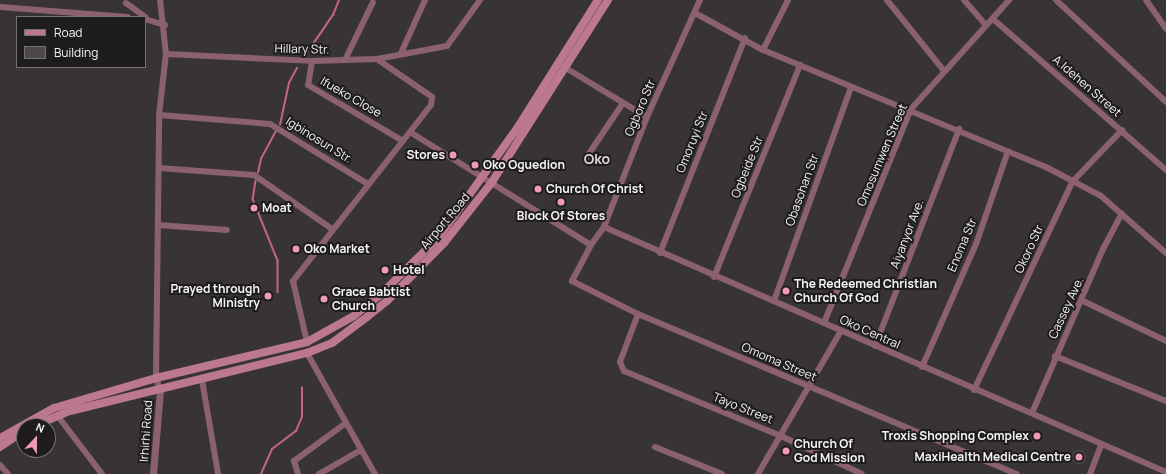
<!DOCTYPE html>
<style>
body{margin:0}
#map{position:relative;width:1166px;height:474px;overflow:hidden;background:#383435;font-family:Manrope,sans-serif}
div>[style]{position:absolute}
.stream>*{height:1.5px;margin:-0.75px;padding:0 0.75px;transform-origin:0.75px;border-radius:0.75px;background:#c66486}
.building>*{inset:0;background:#4d494a}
.round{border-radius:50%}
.minor>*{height:6px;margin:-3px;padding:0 3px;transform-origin:3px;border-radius:3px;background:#8c616e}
.tertiary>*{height:7px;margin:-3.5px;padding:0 3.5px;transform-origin:3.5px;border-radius:3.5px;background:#8c616e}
.secondary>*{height:8px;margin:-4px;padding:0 4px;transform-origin:4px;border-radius:4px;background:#bc788e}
.dots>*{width:11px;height:11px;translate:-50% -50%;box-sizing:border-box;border:2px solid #1e1c1d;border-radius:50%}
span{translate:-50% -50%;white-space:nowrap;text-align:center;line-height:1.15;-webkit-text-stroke:4px #1e1c1d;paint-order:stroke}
.street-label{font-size:12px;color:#f6f4f4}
.poi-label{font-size:12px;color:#f6f4f4;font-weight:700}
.right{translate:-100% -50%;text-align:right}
.left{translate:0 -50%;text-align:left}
.quarter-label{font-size:14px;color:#dad5d6;font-weight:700}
.legend{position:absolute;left:16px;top:16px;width:130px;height:52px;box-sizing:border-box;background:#1e1c1d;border:1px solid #747273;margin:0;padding:5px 7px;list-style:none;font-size:12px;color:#f6f4f4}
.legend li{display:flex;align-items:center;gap:8px;height:20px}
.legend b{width:20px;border:1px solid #747273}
.north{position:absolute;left:16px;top:418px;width:40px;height:40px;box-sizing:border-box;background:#1e1c1d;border:1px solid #747273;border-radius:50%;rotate:22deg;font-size:11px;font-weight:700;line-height:16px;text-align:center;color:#f6f4f4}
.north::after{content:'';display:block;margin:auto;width:14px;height:18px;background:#f09ab5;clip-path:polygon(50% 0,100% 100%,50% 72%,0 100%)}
</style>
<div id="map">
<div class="stream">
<i style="left:305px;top:56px;width:50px;rotate:-55.7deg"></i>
<i style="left:333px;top:15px;width:16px;rotate:-68deg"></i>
<i style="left:280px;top:125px;width:43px;rotate:-77.9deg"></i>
<i style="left:289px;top:83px;width:17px;rotate:-62deg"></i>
<i style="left:258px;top:173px;width:14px;rotate:-78deg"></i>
<i style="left:261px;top:159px;width:32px;rotate:-62deg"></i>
<i style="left:256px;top:181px;width:18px;rotate:99deg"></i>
<i style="left:253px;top:199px;width:67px;rotate:68deg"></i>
<i style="left:278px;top:261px;width:31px;rotate:90deg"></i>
<i style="left:261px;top:474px;width:27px;rotate:-66deg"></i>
<i style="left:272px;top:449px;width:30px;rotate:-37deg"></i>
<i style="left:296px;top:431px;width:15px;rotate:-67deg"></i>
<i style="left:302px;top:417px;width:29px;rotate:-90deg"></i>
</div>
<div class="building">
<i class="round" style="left:1072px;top:450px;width:14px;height:14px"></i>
</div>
<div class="minor">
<i style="left:700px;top:0;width:128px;rotate:114.4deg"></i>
<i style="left:647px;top:117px;width:118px;rotate:111.4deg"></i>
<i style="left:604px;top:227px;width:22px;rotate:126deg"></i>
<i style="left:591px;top:245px;width:41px;rotate:117.8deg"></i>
<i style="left:572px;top:281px;width:74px;rotate:26.6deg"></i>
<i style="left:638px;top:314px;width:411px;rotate:22.9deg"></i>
<i style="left:887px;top:0;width:91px;rotate:51.2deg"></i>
<i style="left:964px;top:0;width:33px;rotate:49deg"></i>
<i style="left:1056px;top:0;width:150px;rotate:42.8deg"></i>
<i style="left:1146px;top:0;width:35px;rotate:55deg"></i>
<i style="left:126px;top:3px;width:24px;rotate:36deg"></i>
<i style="left:0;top:7px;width:128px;rotate:4.5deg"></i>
<i style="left:695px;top:13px;width:77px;rotate:28.6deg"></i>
<i style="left:763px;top:50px;width:306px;rotate:22.5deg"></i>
<i style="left:1046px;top:167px;width:62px;rotate:27.8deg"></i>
<i style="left:1101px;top:196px;width:86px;rotate:41.2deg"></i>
<i style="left:145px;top:19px;width:21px;rotate:17deg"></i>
<i style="left:993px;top:19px;width:230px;rotate:41.1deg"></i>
<i style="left:763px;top:50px;width:56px;rotate:-63.4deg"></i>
<i style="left:401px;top:53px;width:58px;rotate:-65.6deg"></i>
<i style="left:166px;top:54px;width:146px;rotate:2.7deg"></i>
<i style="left:312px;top:61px;width:65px;rotate:-1.8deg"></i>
<i style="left:377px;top:59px;width:67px;rotate:34.6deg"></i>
<i style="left:432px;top:97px;width:8px;rotate:97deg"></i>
<i style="left:431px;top:105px;width:224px;rotate:128.1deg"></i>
<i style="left:293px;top:281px;width:63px;rotate:77.1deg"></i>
<i style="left:377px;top:59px;width:71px;rotate:-10.5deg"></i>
<i style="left:447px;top:46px;width:57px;rotate:-54.3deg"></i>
<i style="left:345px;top:60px;width:64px;rotate:-64.2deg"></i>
<i style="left:312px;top:61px;width:24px;rotate:99deg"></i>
<i style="left:308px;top:85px;width:110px;rotate:30.5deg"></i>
<i style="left:564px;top:67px;width:97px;rotate:31.1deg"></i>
<i style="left:159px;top:115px;width:111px;rotate:4.6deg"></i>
<i style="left:270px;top:124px;width:115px;rotate:31.5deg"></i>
<i style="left:410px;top:132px;width:213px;rotate:32deg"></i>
<i style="left:586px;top:158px;width:66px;rotate:-56.1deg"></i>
<i style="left:159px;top:168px;width:95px;rotate:4.2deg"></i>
<i style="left:254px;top:175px;width:95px;rotate:34.7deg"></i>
<i style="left:158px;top:225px;width:69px;rotate:4.1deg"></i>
<i style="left:604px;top:227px;width:613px;rotate:23.55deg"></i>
<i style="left:660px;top:253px;width:231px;rotate:-68.4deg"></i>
<i style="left:714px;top:277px;width:229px;rotate:-67.9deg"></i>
<i style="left:774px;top:301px;width:227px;rotate:-70.2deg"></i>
<i style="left:1083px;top:301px;width:92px;rotate:25.7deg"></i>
<i style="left:638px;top:314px;width:51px;rotate:110.6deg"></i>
<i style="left:620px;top:362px;width:10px;rotate:66deg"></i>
<i style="left:624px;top:371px;width:170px;rotate:22.5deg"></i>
<i style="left:781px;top:436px;width:89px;rotate:25.1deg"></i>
<i style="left:824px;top:323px;width:231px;rotate:-67.9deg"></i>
<i style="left:911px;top:109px;width:147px;rotate:-48deg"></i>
<i style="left:875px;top:346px;width:233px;rotate:-68.8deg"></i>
<i style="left:307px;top:353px;width:139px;rotate:60.7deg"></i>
<i style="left:1055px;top:356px;width:120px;rotate:22.1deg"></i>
<i style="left:922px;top:367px;width:134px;rotate:-66.3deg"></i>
<i style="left:976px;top:244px;width:98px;rotate:-71deg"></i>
<i style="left:202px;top:380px;width:95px;rotate:80.3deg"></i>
<i style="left:160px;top:390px;width:13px;rotate:-108deg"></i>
<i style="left:156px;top:378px;width:263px;rotate:-89.3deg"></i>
<i style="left:159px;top:115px;width:61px;rotate:-83.5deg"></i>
<i style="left:166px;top:54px;width:54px;rotate:-96.3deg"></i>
<i style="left:974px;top:390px;width:231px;rotate:-64.7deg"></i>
<i style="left:1073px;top:181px;width:71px;rotate:-46.1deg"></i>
<i style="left:1032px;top:413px;width:179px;rotate:-66.6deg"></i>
<i style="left:1103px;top:249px;width:40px;rotate:-62deg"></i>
<i style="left:57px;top:415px;width:74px;rotate:52.7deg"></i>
<i style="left:655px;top:447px;width:72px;rotate:21.9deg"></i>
<i style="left:0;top:465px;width:12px;rotate:48deg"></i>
<i style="left:298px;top:474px;width:14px;rotate:-107deg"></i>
<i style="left:294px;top:461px;width:64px;rotate:-36.2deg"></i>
<i style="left:319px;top:474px;width:48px;rotate:-29.7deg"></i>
<i style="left:758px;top:474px;width:165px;rotate:-59.9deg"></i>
<i style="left:1090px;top:474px;width:31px;rotate:-69deg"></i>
</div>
<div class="tertiary">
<i style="left:153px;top:474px;width:84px;rotate:-85.2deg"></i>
</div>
<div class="secondary">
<i style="left:34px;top:426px;width:39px;rotate:-23deg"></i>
<i style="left:70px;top:411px;width:244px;rotate:-13.8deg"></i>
<i style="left:307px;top:353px;width:27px;rotate:-22deg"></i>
<i style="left:332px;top:343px;width:44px;rotate:-36.6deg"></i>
<i style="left:367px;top:317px;width:26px;rotate:-39deg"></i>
<i style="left:387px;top:301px;width:81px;rotate:-45.5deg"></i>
<i style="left:444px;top:243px;width:78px;rotate:-51.8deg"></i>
<i style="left:492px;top:182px;width:216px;rotate:-57.5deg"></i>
<i style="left:0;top:438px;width:62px;rotate:-29.1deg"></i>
<i style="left:54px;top:408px;width:106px;rotate:-16.4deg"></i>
<i style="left:156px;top:378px;width:155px;rotate:-13.4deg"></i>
<i style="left:307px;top:342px;width:54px;rotate:-29deg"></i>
<i style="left:354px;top:316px;width:33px;rotate:-39deg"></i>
<i style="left:380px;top:295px;width:83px;rotate:-44.5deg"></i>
<i style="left:439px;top:237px;width:135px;rotate:-54.3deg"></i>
<i style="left:518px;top:127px;width:150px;rotate:-57.8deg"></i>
<i style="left:0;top:447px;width:29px;rotate:-34deg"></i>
</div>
<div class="dots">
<i style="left:453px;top:155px;background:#f09ab5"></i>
<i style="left:475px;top:165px;background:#f09ab5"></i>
<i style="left:538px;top:189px;background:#f09ab5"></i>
<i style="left:561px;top:202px;background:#f09ab5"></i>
<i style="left:254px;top:208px;background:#f09ab5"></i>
<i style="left:296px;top:249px;background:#f09ab5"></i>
<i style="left:385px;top:270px;background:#f09ab5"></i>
<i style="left:786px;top:291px;background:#f09ab5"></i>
<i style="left:268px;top:296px;background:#f09ab5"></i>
<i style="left:324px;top:299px;background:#f09ab5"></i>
<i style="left:1037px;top:436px;background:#f09ab5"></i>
<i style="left:786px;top:451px;background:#f09ab5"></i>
<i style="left:1079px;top:457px;background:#f09ab5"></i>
</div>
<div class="street-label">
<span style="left:302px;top:49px;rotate:1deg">Hillary Str.</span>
<span style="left:1087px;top:86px;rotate:41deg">A.Idehen Street</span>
<span style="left:351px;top:97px;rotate:30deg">Ifueko Close</span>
<span style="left:640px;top:108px;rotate:-67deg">Ogboro Str</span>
<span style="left:319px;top:140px;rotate:32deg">Igbinosun Str.</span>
<span style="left:692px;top:142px;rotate:-68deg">Omoruyi Str</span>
<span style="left:882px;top:155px;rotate:-67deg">Omosumwen Street</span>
<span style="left:747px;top:167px;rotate:-68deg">Ogbeide Str</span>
<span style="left:802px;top:190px;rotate:-70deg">Obasohan Str</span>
<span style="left:445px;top:221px;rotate:-50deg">Airport Road</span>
<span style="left:907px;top:234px;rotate:-69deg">Aiyanyor Ave.</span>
<span style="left:962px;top:245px;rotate:-67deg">Enoma Str</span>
<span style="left:1029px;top:249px;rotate:-65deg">Okoro Str</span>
<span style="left:1066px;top:308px;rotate:-65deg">Cassey Ave.</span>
<span style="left:870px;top:332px;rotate:24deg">Oko Central</span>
<span style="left:779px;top:362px;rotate:23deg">Omoma Street</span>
<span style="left:743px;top:408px;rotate:22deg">Tayo Street</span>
<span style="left:146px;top:431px;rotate:-86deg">Irhirhi Road</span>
</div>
<div class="poi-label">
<span class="right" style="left:445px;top:155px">Stores</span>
<span class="left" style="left:483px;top:165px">Oko Oguedion</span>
<span class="left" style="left:546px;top:189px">Church Of Christ</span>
<span class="left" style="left:262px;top:208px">Moat</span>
<span style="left:561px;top:216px">Block Of Stores</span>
<span class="left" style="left:304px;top:249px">Oko Market</span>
<span class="left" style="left:393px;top:270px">Hotel</span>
<span class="left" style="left:794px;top:291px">The Redeemed Christian<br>Church Of God</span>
<span class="right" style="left:260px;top:296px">Prayed through<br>Ministry</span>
<span class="left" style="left:332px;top:299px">Grace Babtist<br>Church</span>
<span class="right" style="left:1029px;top:436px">Troxis Shopping Complex</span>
<span class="left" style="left:794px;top:451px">Church Of<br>God Mission</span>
<span class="right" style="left:1071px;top:457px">MaxiHealth Medical Centre</span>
</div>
<div class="quarter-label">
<span style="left:597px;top:159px">Oko</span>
</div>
<ul class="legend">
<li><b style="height:5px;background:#bc788e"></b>Road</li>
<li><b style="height:11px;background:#4d494a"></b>Building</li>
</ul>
<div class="north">N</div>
</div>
